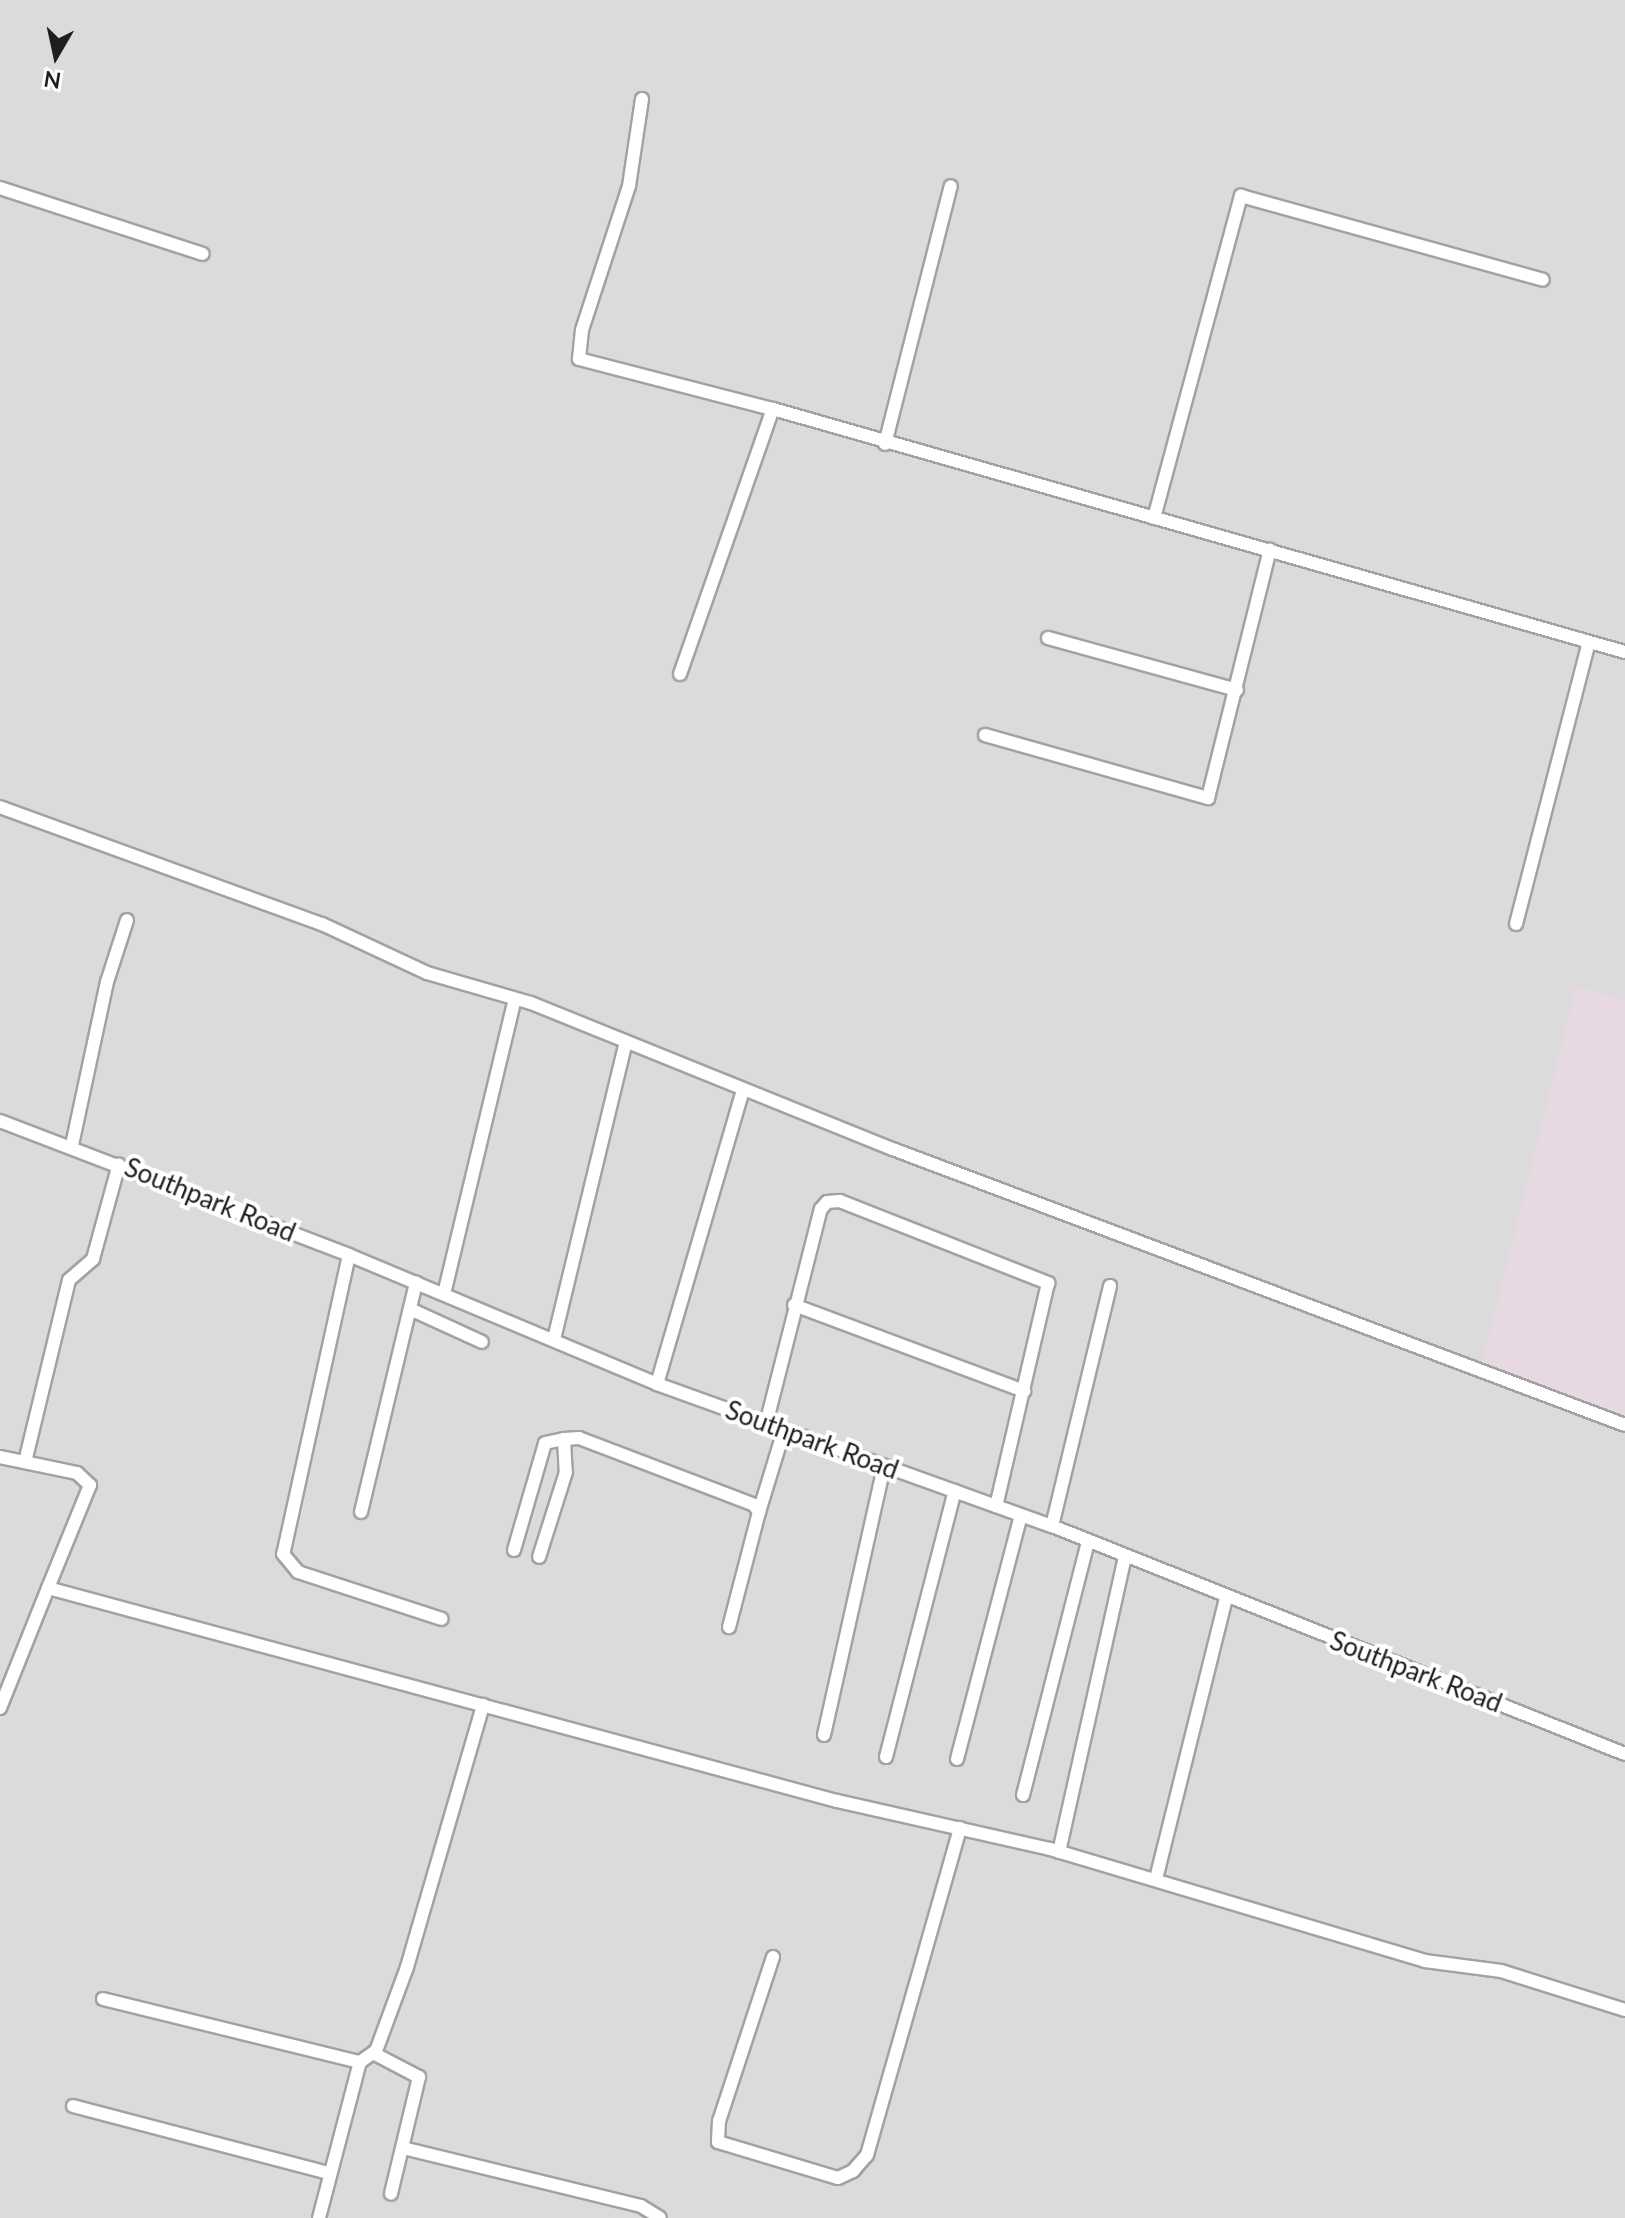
<!DOCTYPE html>
<style>
body{margin:0}
#map{position:relative;width:1625px;height:2218px;overflow:hidden;background:#eeece5;font-family:Lato,sans-serif}
div>[style]{position:absolute}
.residential>*{inset:0;background:#dcdbdb;transform-origin:0 0}
.industrial>*{inset:0;background:#e7d8e1}
.roads{filter:drop-shadow(2px 0 #a2a2a2) drop-shadow(-2px 0 #a2a2a2) drop-shadow(0 2px #a2a2a2) drop-shadow(0 -2px #a2a2a2)}
.minor>*{height:12px;margin:-6px;padding:0 6px;transform-origin:6px;border-radius:6px;background:#fff}
span{translate:-50% -50%;white-space:nowrap;text-align:center;line-height:1.15;-webkit-text-stroke:8px #fff;paint-order:stroke}
.street-label{font-size:26px;color:#1e1e1e}
.north{position:absolute;left:16px;top:16px;width:80px;height:80px;-webkit-text-stroke:6px #fff;paint-order:stroke;rotate:189deg;font-size:22px;font-weight:700;line-height:32px;text-align:center;color:#1e1e1e}
.north::after{content:'';display:block;margin:auto;width:28px;height:36px;background:#1e1e1e;clip-path:polygon(50% 0,100% 100%,50% 72%,0 100%)}
</style>
<div id="map">
<div class="residential">
<i style="left:0;top:0;width:1625px;height:2218px"></i>
</div>
<div class="industrial">
<i style="clip-path:polygon(1577px 986px,1625px 1000px,1625px 1418px,1483px 1362px)"></i>
</div>
<div class="roads">
<div class="minor">
<i style="left:642px;top:99px;width:88px;rotate:98.5deg"></i>
<i style="left:629px;top:186px;width:151px;rotate:108.1deg"></i>
<i style="left:582px;top:330px;width:29px;rotate:96deg"></i>
<i style="left:579px;top:359px;width:200px;rotate:14.5deg"></i>
<i style="left:773px;top:409px;width:886px;rotate:15.92deg"></i>
<i style="left:0;top:188px;width:213px;rotate:18deg"></i>
<i style="left:885px;top:444px;width:266px;rotate:-75.7deg"></i>
<i style="left:1154px;top:518px;width:334px;rotate:-74.9deg"></i>
<i style="left:1241px;top:196px;width:313px;rotate:15.5deg"></i>
<i style="left:1048px;top:638px;width:196px;rotate:15.4deg"></i>
<i style="left:680px;top:674px;width:281px;rotate:-70.7deg"></i>
<i style="left:985px;top:735px;width:232px;rotate:15.8deg"></i>
<i style="left:1208px;top:798px;width:256px;rotate:-76deg"></i>
<i style="left:0;top:807px;width:343px;rotate:20deg"></i>
<i style="left:322px;top:924px;width:116px;rotate:25deg"></i>
<i style="left:427px;top:973px;width:108px;rotate:16.1deg"></i>
<i style="left:531px;top:1003px;width:387px;rotate:22deg"></i>
<i style="left:890px;top:1148px;width:785px;rotate:20.65deg"></i>
<i style="left:1516px;top:924px;width:291px;rotate:-75.5deg"></i>
<i style="left:0;top:1121px;width:374px;rotate:21deg"></i>
<i style="left:349px;top:1255px;width:334px;rotate:22.7deg"></i>
<i style="left:657px;top:1384px;width:420px;rotate:19.8deg"></i>
<i style="left:1052px;top:1526px;width:617px;rotate:21.7deg"></i>
<i style="left:72px;top:1145px;width:167px;rotate:-77.9deg"></i>
<i style="left:107px;top:982px;width:65px;rotate:-72.1deg"></i>
<i style="left:349px;top:1255px;width:306px;rotate:102.4deg"></i>
<i style="left:283px;top:1554px;width:23px;rotate:50deg"></i>
<i style="left:298px;top:1572px;width:151px;rotate:18.1deg"></i>
<i style="left:444px;top:1294px;width:303px;rotate:-76.5deg"></i>
<i style="left:794px;top:1305px;width:246px;rotate:20.5deg"></i>
<i style="left:410px;top:1309px;width:79px;rotate:24.6deg"></i>
<i style="left:554px;top:1339px;width:306px;rotate:-76.4deg"></i>
<i style="left:657px;top:1384px;width:307px;rotate:-73.7deg"></i>
<i style="left:766px;top:1424px;width:222px;rotate:-75.7deg"></i>
<i style="left:821px;top:1209px;width:9px;rotate:-49deg"></i>
<i style="left:827px;top:1202px;width:13px;rotate:-4deg"></i>
<i style="left:840px;top:1201px;width:224px;rotate:21.5deg"></i>
<i style="left:1048px;top:1283px;width:229px;rotate:103.1deg"></i>
<i style="left:564px;top:1439px;width:15px;rotate:-4deg"></i>
<i style="left:579px;top:1438px;width:187px;rotate:20.9deg"></i>
<i style="left:754px;top:1505px;width:9px;rotate:54deg"></i>
<i style="left:759px;top:1512px;width:119px;rotate:104.6deg"></i>
<i style="left:0;top:1457px;width:79px;rotate:11.7deg"></i>
<i style="left:77px;top:1473px;width:18px;rotate:43deg"></i>
<i style="left:90px;top:1485px;width:111px;rotate:112.2deg"></i>
<i style="left:48px;top:1588px;width:817px;rotate:15.11deg"></i>
<i style="left:837px;top:1801px;width:218px;rotate:12.7deg"></i>
<i style="left:1050px;top:1849px;width:391px;rotate:16.6deg"></i>
<i style="left:1425px;top:1961px;width:77px;rotate:7.5deg"></i>
<i style="left:1501px;top:1971px;width:130px;rotate:17.5deg"></i>
<i style="left:25px;top:1462px;width:187px;rotate:-76.4deg"></i>
<i style="left:69px;top:1280px;width:32px;rotate:-41deg"></i>
<i style="left:93px;top:1259px;width:98px;rotate:-74.7deg"></i>
<i style="left:361px;top:1512px;width:236px;rotate:-76.5deg"></i>
<i style="left:759px;top:1512px;width:86px;rotate:-73deg"></i>
<i style="left:1052px;top:1526px;width:247px;rotate:-76.4deg"></i>
<i style="left:514px;top:1550px;width:111px;rotate:-73.8deg"></i>
<i style="left:545px;top:1443px;width:19px;rotate:-12deg"></i>
<i style="left:564px;top:1439px;width:33px;rotate:87deg"></i>
<i style="left:566px;top:1472px;width:89px;rotate:107.6deg"></i>
<i style="left:0;top:1708px;width:129px;rotate:-68.2deg"></i>
<i style="left:824px;top:1735px;width:276px;rotate:-77.4deg"></i>
<i style="left:886px;top:1757px;width:275px;rotate:-75.5deg"></i>
<i style="left:957px;top:1759px;width:252px;rotate:-75.3deg"></i>
<i style="left:1023px;top:1795px;width:262px;rotate:-75.6deg"></i>
<i style="left:1059px;top:1852px;width:303px;rotate:-77.4deg"></i>
<i style="left:1156px;top:1879px;width:290px;rotate:-76deg"></i>
<i style="left:773px;top:1957px;width:173px;rotate:108.2deg"></i>
<i style="left:719px;top:2121px;width:21px;rotate:93deg"></i>
<i style="left:718px;top:2142px;width:125px;rotate:16.7deg"></i>
<i style="left:838px;top:2178px;width:17px;rotate:-25deg"></i>
<i style="left:853px;top:2171px;width:21px;rotate:-49deg"></i>
<i style="left:867px;top:2155px;width:340px;rotate:-74.1deg"></i>
<i style="left:103px;top:1999px;width:265px;rotate:13.8deg"></i>
<i style="left:373px;top:2053px;width:52px;rotate:27.6deg"></i>
<i style="left:419px;top:2077px;width:120px;rotate:103.5deg"></i>
<i style="left:73px;top:2106px;width:264px;rotate:14.7deg"></i>
<i style="left:403px;top:2148px;width:245px;rotate:13.7deg"></i>
<i style="left:641px;top:2206px;width:22px;rotate:32deg"></i>
<i style="left:319px;top:2218px;width:161px;rotate:-75.3deg"></i>
<i style="left:360px;top:2062px;width:19px;rotate:-35deg"></i>
<i style="left:376px;top:2051px;width:90px;rotate:-69.7deg"></i>
<i style="left:407px;top:1967px;width:273px;rotate:-73.8deg"></i>
</div>
</div>
<div class="street-label">
<span style="left:210px;top:1200px;rotate:22deg">Southpark Road</span>
<span style="left:812px;top:1440px;rotate:20deg">Southpark Road</span>
<span style="left:1416px;top:1672px;rotate:21deg">Southpark Road</span>
</div>
<div class="north">N</div>
</div>
